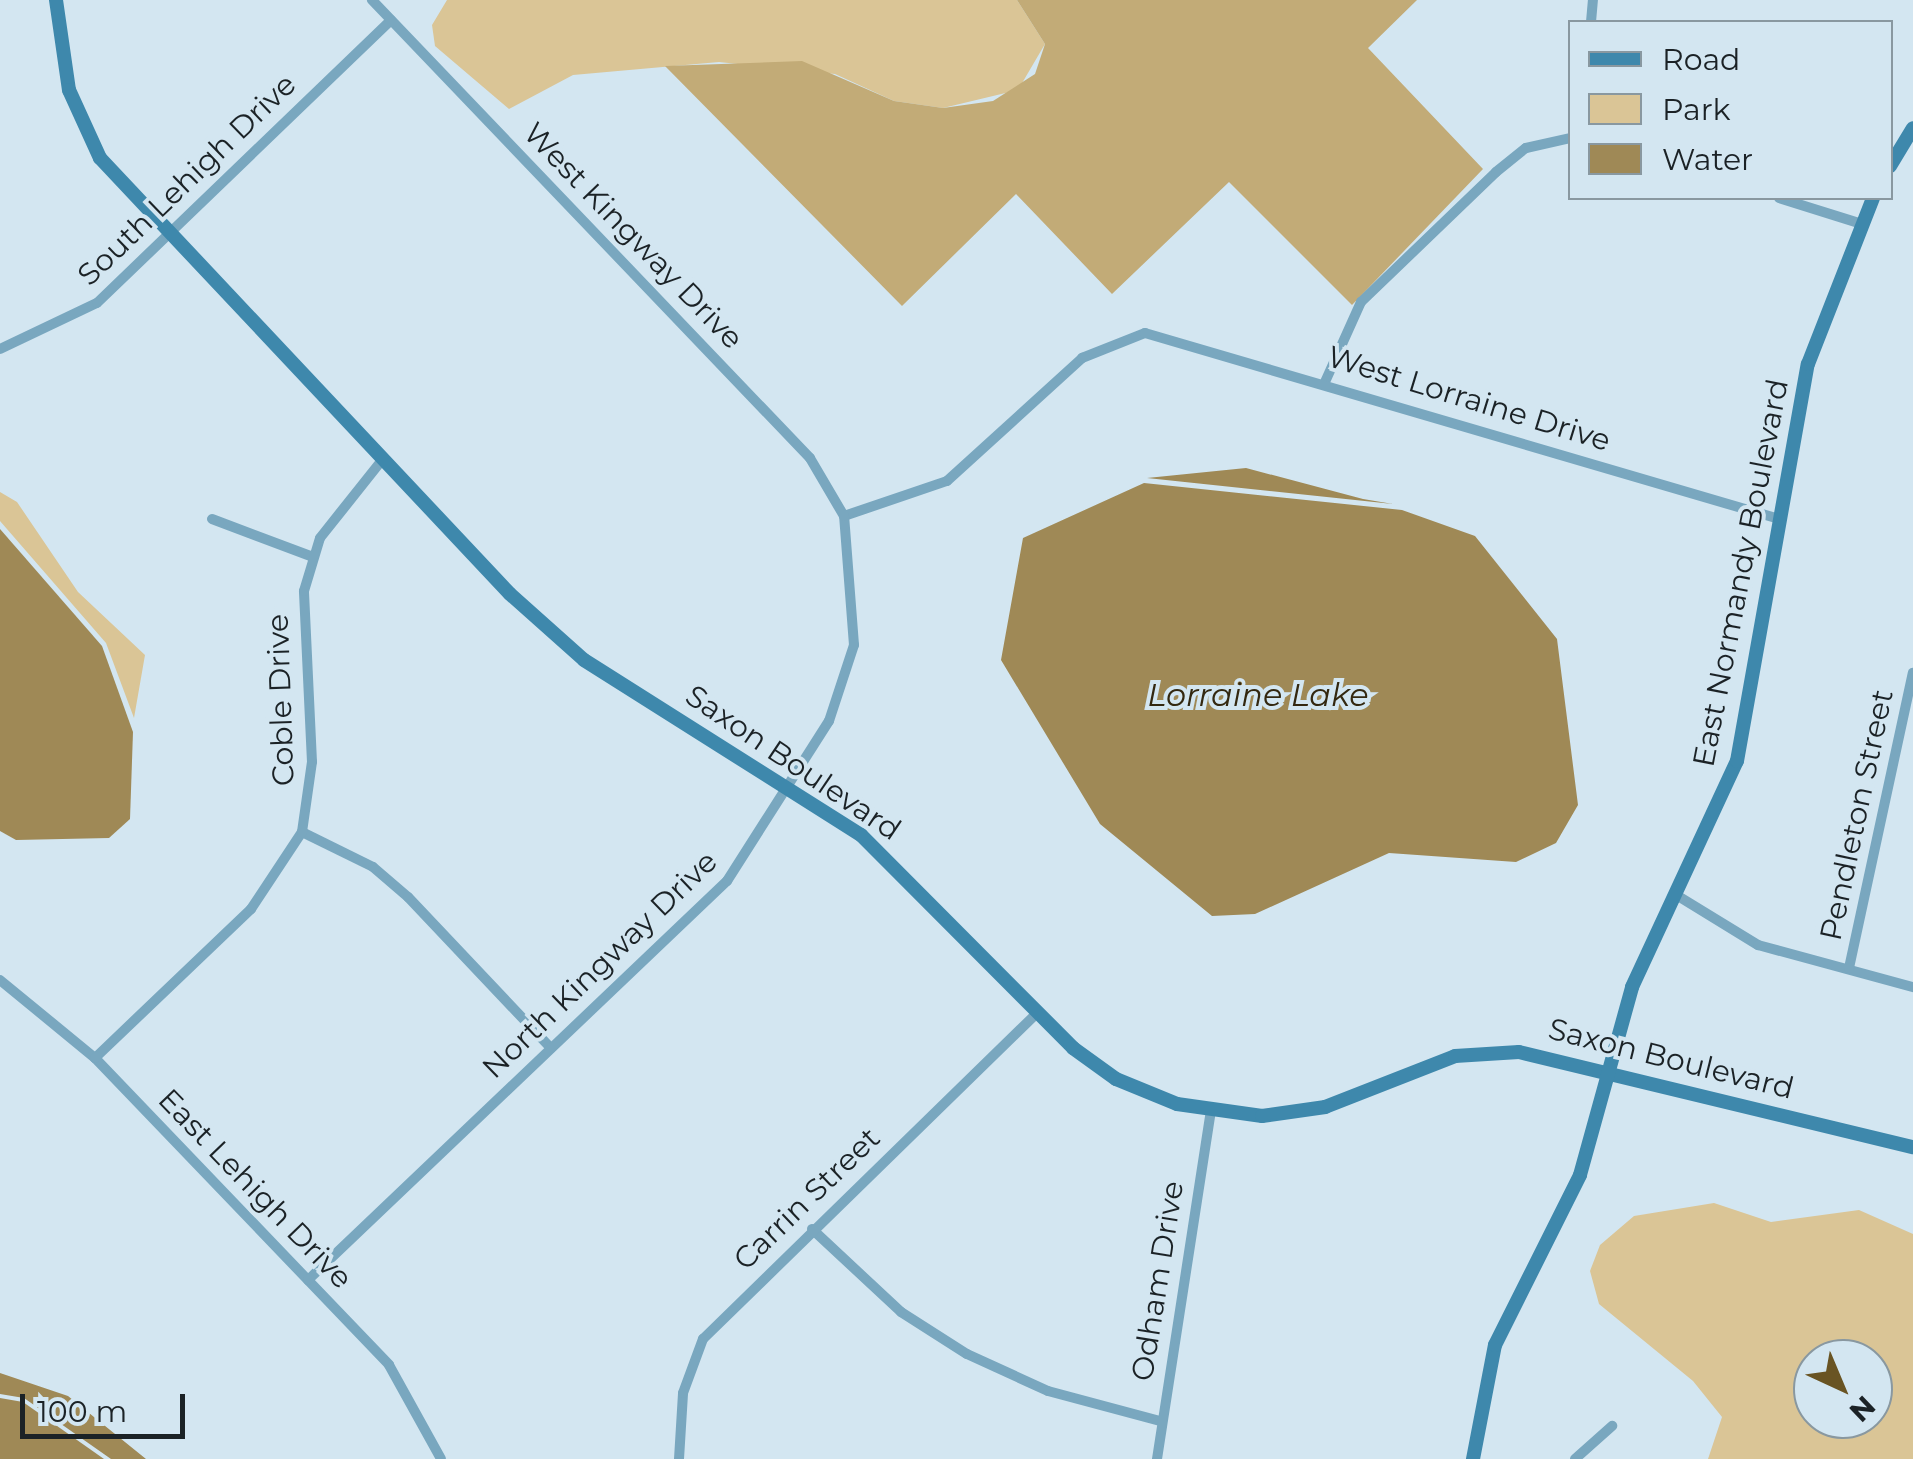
<!DOCTYPE html>
<style>
body{margin:0}
#map{position:relative;width:1913px;height:1459px;overflow:hidden;background:#d3e6f1;font-family:Montserrat,sans-serif}
div>[style]{position:absolute}
.green>*{inset:0;background:#dac596}
.forest>*{inset:0;background:#c2ab77}
.water>*{inset:0;background:#9f8956}
.street>*{height:10px;margin:-5px;padding:0 5px;transform-origin:5px;border-radius:5px;background:#79a7bf}
.secondary>*{height:14px;margin:-7px;padding:0 7px;transform-origin:7px;border-radius:7px;background:#3e88ac}
span{translate:-50% -50%;white-space:nowrap;text-align:center;line-height:1.15;-webkit-text-stroke:8px #d3e6f1;paint-order:stroke}
.street-label{font-size:30px;color:#1b2226}
.water-label{font-size:32px;color:#332810;font-style:italic}
.legend{position:absolute;left:1568px;top:20px;width:325px;height:180px;box-sizing:border-box;background:#d3e6f1;border:2px solid #8998a0;margin:0;padding:12px 18px;list-style:none;font-size:30px;color:#1b2226}
.legend li{display:flex;align-items:center;gap:20px;height:50px}
.legend b{width:50px;border:2px solid #8998a0}
.north{position:absolute;left:1793px;top:1339px;width:100px;height:100px;box-sizing:border-box;background:#d3e6f1;border:2px solid #8998a0;border-radius:50%;rotate:136deg;font-size:28px;font-weight:700;line-height:40px;text-align:center;color:#1b2226}
.north::after{content:'';display:block;margin:auto;width:35px;height:45px;background:#695423;clip-path:polygon(50% 0,100% 100%,50% 72%,0 100%)}
.scale{position:absolute;left:20px;top:1394px;width:165px;height:45px;box-sizing:border-box;border:5px solid #1b2226;border-top:0;padding-left:12px;font-size:30px;line-height:35px;white-space:nowrap;color:#1b2226;-webkit-text-stroke:8px #d3e6f1;paint-order:stroke}
</style>
<div id="map">
<div class="green">
<i style="clip-path:polygon(447px 0,1017px 0,1045px 44px,1018px 90px,943px 108px,894px 101px,835px 74px,719px 62px,573px 75px,509px 109px,435px 46px,432px 25px)"></i>
<i style="clip-path:polygon(0 492px,17px 502px,78px 592px,145px 655px,134px 718px,106px 643px,0 521px)"></i>
<i style="clip-path:polygon(evenodd,1714px 1203px,1771px 1222px,1859px 1210px,1913px 1234px,1913px 1459px,1708px 1459px,1722px 1417px,1693px 1381px,1599px 1304px,1590px 1271px,1600px 1245px,1634px 1216px,1714px 1203px,1873px 1359px,1873px 1419px,1813px 1419px,1813px 1359px,1873px 1359px)"></i>
</div>
<div class="forest">
<i style="clip-path:polygon(1017px 0,1417px 0,1368px 48px,1483px 169px,1352px 305px,1229px 182px,1112px 294px,1016px 194px,902px 306px,665px 66px,802px 61px,894px 101px,943px 108px,993px 101px,1035px 74px,1045px 44px)"></i>
</div>
<div class="water">
<i style="clip-path:polygon(1246px 468px,1363px 499px,1393px 504px,1147px 478px)"></i>
<i style="clip-path:polygon(1144px 483px,1402px 510px,1475px 536px,1557px 639px,1578px 805px,1556px 843px,1516px 862px,1389px 853px,1255px 914px,1212px 916px,1100px 824px,1001px 660px,1023px 538px)"></i>
<i style="clip-path:polygon(0 529px,102px 646px,133px 732px,130px 819px,109px 838px,16px 840px,0 831px)"></i>
<i style="clip-path:polygon(0 1373px,68px 1396px,146px 1459px,111px 1459px,24px 1398px,0 1394px)"></i>
<i style="clip-path:polygon(0 1398px,23px 1402px,104px 1459px,0 1459px)"></i>
</div>
<div class="street">
<i style="left:1591px;top:22px;width:22px;rotate:-85deg"></i>
<i style="left:1779px;top:198px;width:84px;rotate:17.4deg"></i>
<i style="left:0;top:349px;width:107px;rotate:-25.4deg"></i>
<i style="left:97px;top:303px;width:408px;rotate:-43.9deg"></i>
<i style="left:1325px;top:382px;width:88px;rotate:-65.8deg"></i>
<i style="left:1361px;top:302px;width:187px;rotate:-43.9deg"></i>
<i style="left:1496px;top:172px;width:38px;rotate:-39deg"></i>
<i style="left:1526px;top:148px;width:45px;rotate:-12.8deg"></i>
<i style="left:844px;top:516px;width:109px;rotate:-18.8deg"></i>
<i style="left:947px;top:481px;width:183px;rotate:-42.3deg"></i>
<i style="left:1082px;top:358px;width:68px;rotate:-21.6deg"></i>
<i style="left:1145px;top:333px;width:661px;rotate:16.35deg"></i>
<i style="left:212px;top:519px;width:108px;rotate:20.6deg"></i>
<i style="left:302px;top:832px;width:79px;rotate:26.2deg"></i>
<i style="left:373px;top:867px;width:46px;rotate:40.6deg"></i>
<i style="left:408px;top:897px;width:208px;rotate:46.6deg"></i>
<i style="left:1678px;top:896px;width:94px;rotate:31.5deg"></i>
<i style="left:1758px;top:945px;width:161px;rotate:15.2deg"></i>
<i style="left:1849px;top:968px;width:302px;rotate:-77.8deg"></i>
<i style="left:0;top:980px;width:123px;rotate:39.4deg"></i>
<i style="left:95px;top:1058px;width:425px;rotate:46.2deg"></i>
<i style="left:389px;top:1365px;width:107px;rotate:61deg"></i>
<i style="left:95px;top:1058px;width:216px;rotate:-43.7deg"></i>
<i style="left:251px;top:909px;width:92px;rotate:-56.5deg"></i>
<i style="left:302px;top:832px;width:71px;rotate:-81.9deg"></i>
<i style="left:312px;top:762px;width:171px;rotate:-92.7deg"></i>
<i style="left:304px;top:591px;width:55px;rotate:-73.2deg"></i>
<i style="left:320px;top:538px;width:100px;rotate:-51.5deg"></i>
<i style="left:812px;top:1229px;width:122px;rotate:43deg"></i>
<i style="left:901px;top:1312px;width:78px;rotate:32.5deg"></i>
<i style="left:967px;top:1354px;width:89px;rotate:24.6deg"></i>
<i style="left:1048px;top:1391px;width:116px;rotate:15deg"></i>
<i style="left:308px;top:1280px;width:579px;rotate:-43.6deg"></i>
<i style="left:727px;top:881px;width:190px;rotate:-57.5deg"></i>
<i style="left:829px;top:721px;width:80px;rotate:-71.8deg"></i>
<i style="left:854px;top:645px;width:129px;rotate:-94.4deg"></i>
<i style="left:844px;top:516px;width:67px;rotate:-120.4deg"></i>
<i style="left:810px;top:458px;width:634px;rotate:-133.72deg"></i>
<i style="left:679px;top:1459px;width:66px;rotate:-86.5deg"></i>
<i style="left:683px;top:1393px;width:58px;rotate:-69.7deg"></i>
<i style="left:703px;top:1339px;width:468px;rotate:-44.3deg"></i>
<i style="left:1157px;top:1459px;width:351px;rotate:-81.2deg"></i>
<i style="left:1575px;top:1459px;width:50px;rotate:-41.7deg"></i>
</div>
<div class="secondary">
<i style="left:56px;top:0;width:91px;rotate:81.8deg"></i>
<i style="left:69px;top:90px;width:75px;rotate:65.5deg"></i>
<i style="left:100px;top:158px;width:598px;rotate:46.76deg"></i>
<i style="left:510px;top:594px;width:99px;rotate:41.7deg"></i>
<i style="left:584px;top:660px;width:328px;rotate:32.3deg"></i>
<i style="left:861px;top:835px;width:301px;rotate:45.1deg"></i>
<i style="left:1073px;top:1048px;width:53px;rotate:35.8deg"></i>
<i style="left:1116px;top:1079px;width:66px;rotate:22.3deg"></i>
<i style="left:1177px;top:1104px;width:86px;rotate:8deg"></i>
<i style="left:1262px;top:1116px;width:64px;rotate:-8.1deg"></i>
<i style="left:1325px;top:1107px;width:140px;rotate:-21.4deg"></i>
<i style="left:1455px;top:1056px;width:64px;rotate:-3.6deg"></i>
<i style="left:1519px;top:1052px;width:405px;rotate:13.6deg"></i>
<i style="left:1890px;top:166px;width:44px;rotate:-58.8deg"></i>
<i style="left:1473px;top:1459px;width:116px;rotate:-79.1deg"></i>
<i style="left:1495px;top:1345px;width:190px;rotate:-63.4deg"></i>
<i style="left:1580px;top:1175px;width:195px;rotate:-74.5deg"></i>
<i style="left:1632px;top:987px;width:249px;rotate:-65.1deg"></i>
<i style="left:1737px;top:761px;width:403px;rotate:-79.9deg"></i>
<i style="left:1808px;top:364px;width:178px;rotate:-68.6deg"></i>
</div>
<div class="street-label">
<span style="left:187px;top:180px;rotate:-44deg">South Lehigh Drive</span>
<span style="left:633px;top:236px;rotate:46deg">West Kingway Drive</span>
<span style="left:1469px;top:399px;rotate:17deg">West Lorraine Drive</span>
<span style="left:1741px;top:573px;rotate:-79deg">East Normandy Boulevard</span>
<span style="left:281px;top:700px;rotate:-92deg">Coble Drive</span>
<span style="left:793px;top:763px;rotate:34deg">Saxon Boulevard</span>
<span style="left:1857px;top:815px;rotate:-78deg">Pendleton Street</span>
<span style="left:600px;top:965px;rotate:-44deg">North Kingway Drive</span>
<span style="left:1671px;top:1059px;rotate:14deg">Saxon Boulevard</span>
<span style="left:255px;top:1189px;rotate:46deg">East Lehigh Drive</span>
<span style="left:807px;top:1199px;rotate:-44deg">Carrin Street</span>
<span style="left:1158px;top:1281px;rotate:-81deg">Odham Drive</span>
</div>
<div class="water-label">
<span style="left:1258px;top:695px">Lorraine Lake</span>
</div>
<ul class="legend">
<li><b style="height:12px;background:#3e88ac"></b>Road</li>
<li><b style="height:28px;background:#dac596"></b>Park</li>
<li><b style="height:28px;background:#9f8956"></b>Water</li>
</ul>
<div class="north">N</div>
<div class="scale">100 m</div>
</div>
